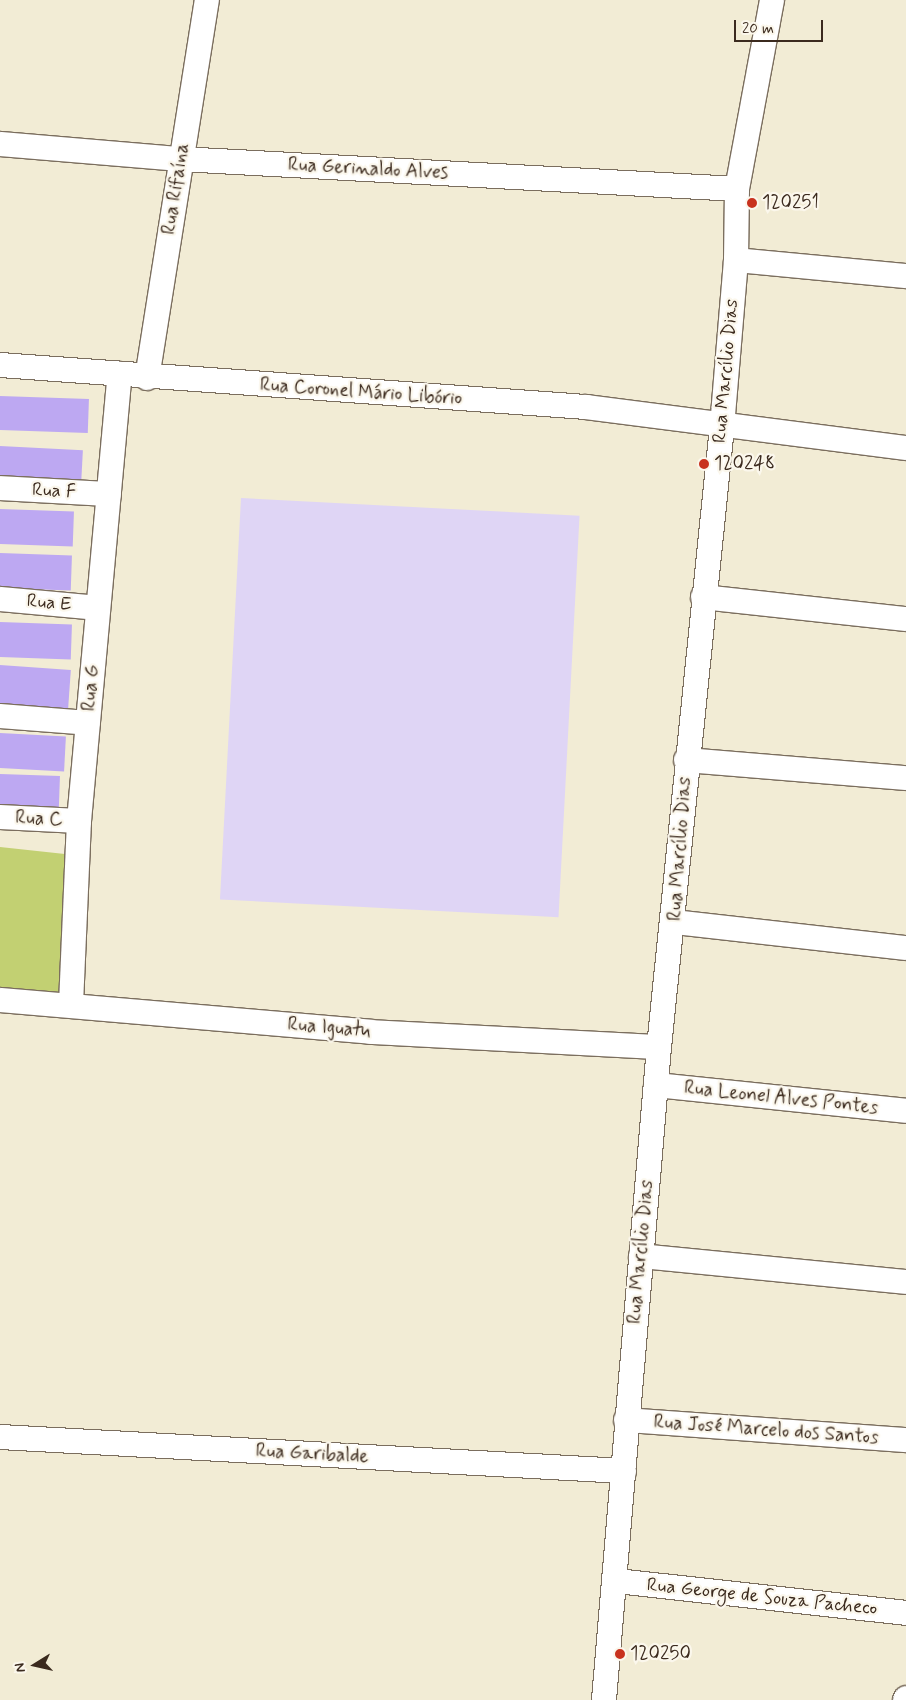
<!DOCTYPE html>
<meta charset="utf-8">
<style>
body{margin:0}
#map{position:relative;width:906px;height:1700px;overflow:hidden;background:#f2ecd5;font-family:Mynerve,sans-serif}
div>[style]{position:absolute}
.built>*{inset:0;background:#dfd5f5;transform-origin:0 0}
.green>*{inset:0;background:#c2d072}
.building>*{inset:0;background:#bda8f2;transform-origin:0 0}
.roads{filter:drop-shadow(1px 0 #7b6e5e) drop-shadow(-1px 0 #7b6e5e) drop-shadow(0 1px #7b6e5e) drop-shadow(0 -1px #7b6e5e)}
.street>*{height:24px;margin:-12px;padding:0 12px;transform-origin:12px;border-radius:12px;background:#fff}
.dots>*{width:14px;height:14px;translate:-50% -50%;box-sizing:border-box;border:2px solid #fbf7ec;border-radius:50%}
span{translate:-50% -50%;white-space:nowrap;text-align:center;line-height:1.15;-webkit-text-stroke:4.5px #fbf7ec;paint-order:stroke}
.street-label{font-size:19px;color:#3b2a1e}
.poi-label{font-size:19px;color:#3b2a1e}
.left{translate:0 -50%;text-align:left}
.north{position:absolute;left:10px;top:1640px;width:50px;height:50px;-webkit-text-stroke:4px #fbf7ec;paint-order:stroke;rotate:260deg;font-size:14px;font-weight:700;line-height:20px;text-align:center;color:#3b2a1e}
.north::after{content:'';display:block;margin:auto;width:18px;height:22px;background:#3b2a1e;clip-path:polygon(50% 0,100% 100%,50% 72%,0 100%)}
.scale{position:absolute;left:734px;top:20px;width:89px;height:22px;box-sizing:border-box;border:2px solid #3b2a1e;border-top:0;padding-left:6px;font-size:15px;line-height:18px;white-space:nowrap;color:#3b2a1e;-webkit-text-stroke:4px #fbf7ec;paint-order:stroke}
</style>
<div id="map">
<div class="built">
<i style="left:241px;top:498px;width:339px;height:402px;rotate:3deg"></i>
</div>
<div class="green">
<i style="clip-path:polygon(0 847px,74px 855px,63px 996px,0 991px)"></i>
</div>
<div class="building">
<i style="left:0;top:396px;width:89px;height:34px;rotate:2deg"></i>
<i style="left:0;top:446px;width:83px;height:35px;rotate:3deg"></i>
<i style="left:0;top:509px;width:74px;height:35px;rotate:2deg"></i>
<i style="left:0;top:553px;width:72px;height:35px;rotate:2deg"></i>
<i style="left:0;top:622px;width:72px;height:35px;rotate:2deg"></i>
<i style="left:0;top:665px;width:71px;height:41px;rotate:4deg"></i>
<i style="left:0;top:733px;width:66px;height:35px;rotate:3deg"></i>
<i style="left:0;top:774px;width:60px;height:35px;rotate:2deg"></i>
</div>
<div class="roads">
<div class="street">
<i style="left:0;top:144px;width:181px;rotate:4.8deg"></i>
<i style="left:180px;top:159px;width:558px;rotate:3.08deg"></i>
<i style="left:736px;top:260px;width:171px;rotate:5.4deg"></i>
<i style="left:0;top:365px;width:588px;rotate:4.1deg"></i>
<i style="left:586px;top:407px;width:323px;rotate:7.3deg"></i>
<i style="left:147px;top:378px;width:383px;rotate:-81deg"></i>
<i style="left:0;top:488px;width:109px;rotate:3.2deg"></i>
<i style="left:703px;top:597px;width:204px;rotate:6.2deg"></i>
<i style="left:0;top:599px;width:98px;rotate:5.2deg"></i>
<i style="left:0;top:716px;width:88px;rotate:4.5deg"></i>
<i style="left:686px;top:760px;width:221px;rotate:4.7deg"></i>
<i style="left:0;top:817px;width:79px;rotate:2.9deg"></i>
<i style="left:674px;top:922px;width:233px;rotate:6.4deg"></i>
<i style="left:0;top:1000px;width:372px;rotate:4.9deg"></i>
<i style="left:371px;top:1032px;width:288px;rotate:3deg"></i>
<i style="left:71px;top:1004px;width:183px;rotate:-87.5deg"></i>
<i style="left:79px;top:821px;width:449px;rotate:-84.8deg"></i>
<i style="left:656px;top:1085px;width:251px;rotate:5.9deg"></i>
<i style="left:641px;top:1256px;width:266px;rotate:5.6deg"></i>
<i style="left:626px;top:1420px;width:281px;rotate:4.1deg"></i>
<i style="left:0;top:1437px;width:625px;rotate:3.12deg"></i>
<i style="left:617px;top:1581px;width:291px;rotate:6.3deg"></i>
<i style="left:604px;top:1700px;width:655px;rotate:-85.19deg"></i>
<i style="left:659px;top:1047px;width:623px;rotate:-84.2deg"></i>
<i style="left:722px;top:427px;width:168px;rotate:-85.2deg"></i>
<i style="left:736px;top:260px;width:71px;rotate:-89.2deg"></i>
<i style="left:737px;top:189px;width:192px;rotate:-79.5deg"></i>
<i style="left:905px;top:1700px;width:2px;rotate:-63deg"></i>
</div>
</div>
<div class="dots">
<i style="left:752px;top:203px;background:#c8321e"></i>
<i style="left:704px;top:464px;background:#c8321e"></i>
<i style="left:620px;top:1654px;background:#c8321e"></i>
</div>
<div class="street-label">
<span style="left:368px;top:169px;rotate:3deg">Rua Gerinaldo Alves</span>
<span style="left:176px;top:189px;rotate:-81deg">Rua Rifaína</span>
<span style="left:726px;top:371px;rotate:-85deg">Rua Marcílio Dias</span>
<span style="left:361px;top:392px;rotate:4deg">Rua Coronel Mário Libório</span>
<span style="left:54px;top:491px;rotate:3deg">Rua F</span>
<span style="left:49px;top:603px;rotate:5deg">Rua E</span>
<span style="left:91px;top:688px;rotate:-85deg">Rua G</span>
<span style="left:39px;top:819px;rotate:3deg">Rua C</span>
<span style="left:680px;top:849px;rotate:-86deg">Rua Marcílio Dias</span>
<span style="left:329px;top:1028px;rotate:5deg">Rua Iguatu</span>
<span style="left:781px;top:1098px;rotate:6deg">Rua Leonel Alves Pontes</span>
<span style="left:641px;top:1252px;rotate:-85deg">Rua Marcílio Dias</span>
<span style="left:766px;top:1430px;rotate:4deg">Rua José Marcelo dos Santos</span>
<span style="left:312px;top:1454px;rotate:3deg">Rua Garibalde</span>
<span style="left:762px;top:1597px;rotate:6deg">Rua George de Souza Pacheco</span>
</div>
<div class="poi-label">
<span class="left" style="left:762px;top:203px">120251</span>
<span class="left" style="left:714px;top:464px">120248</span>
<span class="left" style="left:630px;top:1654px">120250</span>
</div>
<div class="north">N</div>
<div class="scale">20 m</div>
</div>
